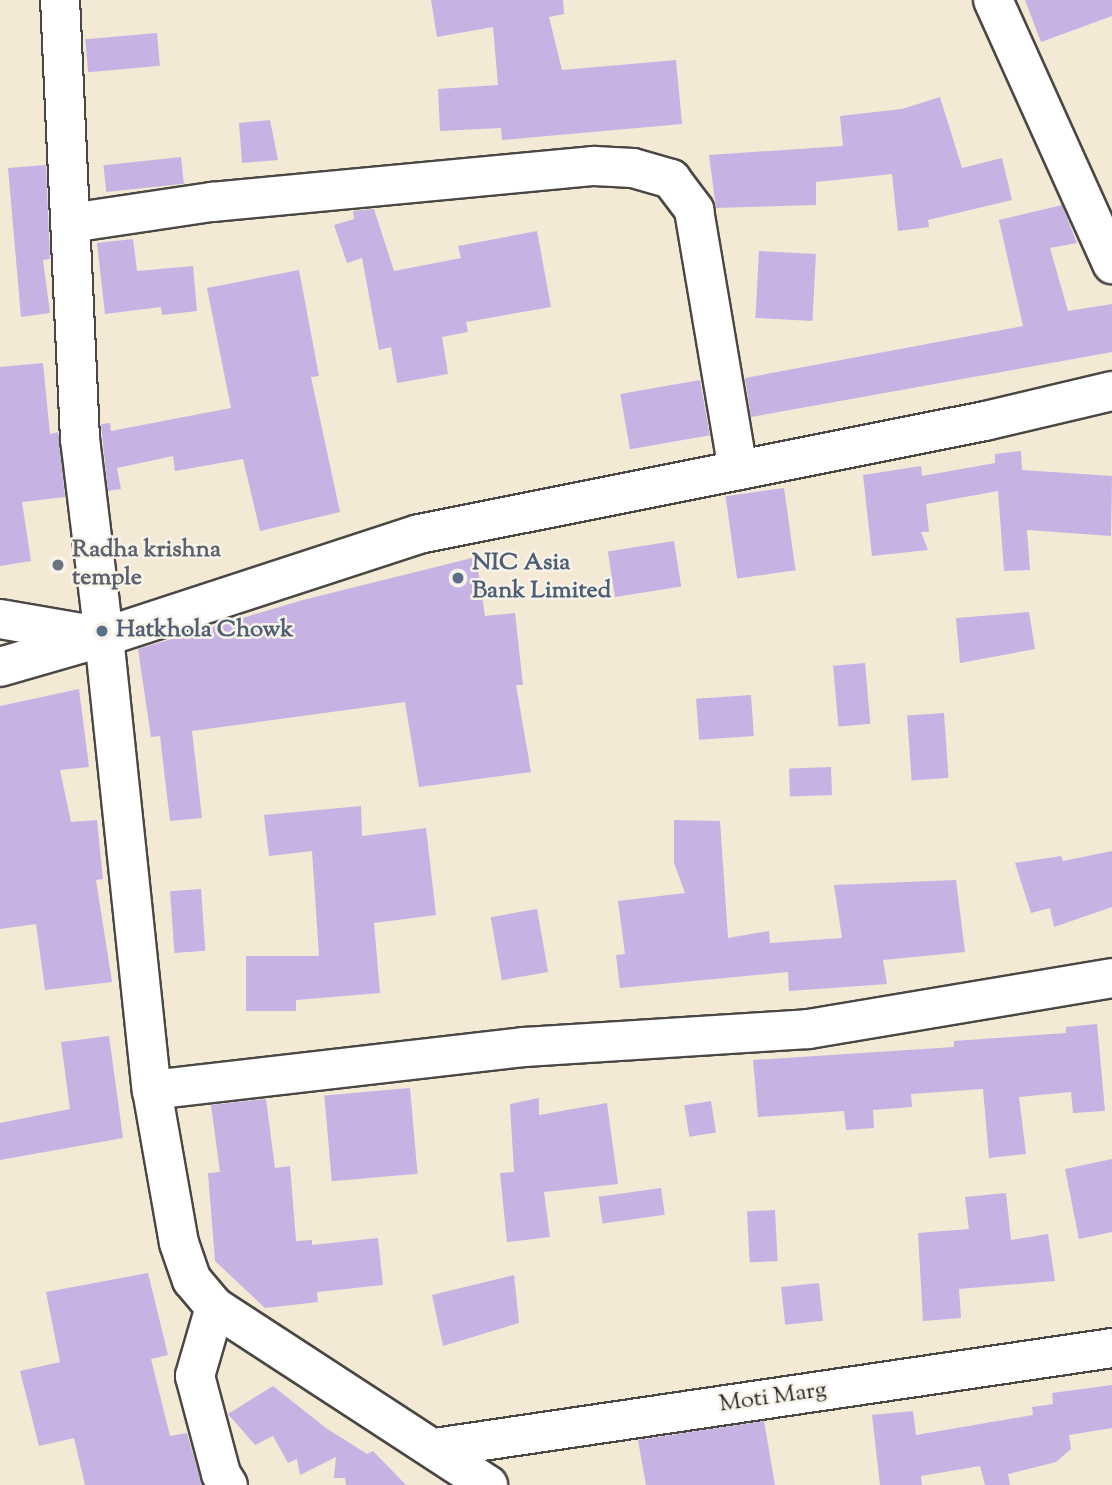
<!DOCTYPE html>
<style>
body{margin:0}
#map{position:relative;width:1112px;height:1485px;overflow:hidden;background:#f4e9d4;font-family:"Sorts Mill Goudy",serif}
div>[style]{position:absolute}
.building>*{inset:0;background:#c7b2e4;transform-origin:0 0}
.roads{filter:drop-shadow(2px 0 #494844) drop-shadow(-2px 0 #494844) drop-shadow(0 2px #494844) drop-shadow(0 -2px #494844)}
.street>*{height:38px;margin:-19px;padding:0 19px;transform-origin:19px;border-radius:19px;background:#fff}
.secondary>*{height:38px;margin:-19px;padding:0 19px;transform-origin:19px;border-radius:19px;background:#fff}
.primary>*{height:38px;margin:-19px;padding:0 19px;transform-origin:19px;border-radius:19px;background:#fff}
.dots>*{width:19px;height:19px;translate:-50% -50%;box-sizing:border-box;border:4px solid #f7f3e8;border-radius:50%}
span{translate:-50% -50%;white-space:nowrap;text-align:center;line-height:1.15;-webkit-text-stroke:5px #f7f3e8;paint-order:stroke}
.worship-label{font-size:24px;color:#5b616d;font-weight:700}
.left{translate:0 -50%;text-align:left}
.service-label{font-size:24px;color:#4e5e75;font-weight:700}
.street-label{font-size:24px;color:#2b2b2b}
</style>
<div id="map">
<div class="building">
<i style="clip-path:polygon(431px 0,563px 0,564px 14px,549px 17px,562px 70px,676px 60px,682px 124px,502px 140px,501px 128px,440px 131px,438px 89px,498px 85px,493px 27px,437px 37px)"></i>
<i style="clip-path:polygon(1025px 0,1112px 0,1112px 16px,1041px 42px)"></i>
<i style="left:157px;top:33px;width:33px;height:72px;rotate:85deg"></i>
<i style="clip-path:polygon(940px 97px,962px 168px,1002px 158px,1012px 200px,928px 220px,929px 227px,898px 231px,892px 174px,816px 182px,816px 205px,716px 208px,709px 155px,843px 146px,840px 116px,902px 109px)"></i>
<i style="clip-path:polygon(270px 120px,278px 160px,242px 163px,239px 123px)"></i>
<i style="left:181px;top:157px;width:27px;height:78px;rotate:84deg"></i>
<i style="clip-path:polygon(46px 165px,50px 259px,43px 260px,50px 313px,21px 317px,8px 168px)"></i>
<i style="clip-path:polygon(1062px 205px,1077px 243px,1050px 248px,1068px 311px,1112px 304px,1112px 352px,751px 417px,745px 378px,1023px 326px,999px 220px)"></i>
<i style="clip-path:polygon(374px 209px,394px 271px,461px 258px,458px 246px,537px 231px,551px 307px,466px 322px,468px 332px,442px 337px,448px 374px,397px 383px,391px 347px,379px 350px,362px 258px,347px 263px,334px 225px,354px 219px,353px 211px)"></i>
<i style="clip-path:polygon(133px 239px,137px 271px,193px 266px,197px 311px,162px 315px,161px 307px,105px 314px,97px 243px)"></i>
<i style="left:759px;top:251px;width:57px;height:67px;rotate:3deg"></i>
<i style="clip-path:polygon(299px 270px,319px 376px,311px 377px,340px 512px,260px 531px,243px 459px,175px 471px,173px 456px,117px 468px,121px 489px,108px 491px,101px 424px,110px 423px,111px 431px,231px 408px,207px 288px)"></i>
<i style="clip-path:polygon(43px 363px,50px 434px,58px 432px,65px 497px,22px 502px,31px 561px,0 566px,0 367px)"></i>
<i style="left:700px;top:380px;width:56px;height:81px;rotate:80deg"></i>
<i style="clip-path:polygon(1021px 451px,1022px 470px,1112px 476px,1111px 536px,1027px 530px,1030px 570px,1004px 571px,998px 491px,926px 504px,929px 532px,921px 532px,928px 550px,872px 556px,863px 475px,921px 466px,922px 476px,995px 463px,995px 454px)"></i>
<i style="left:784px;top:488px;width:83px;height:59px;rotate:82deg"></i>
<i style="left:674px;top:541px;width:46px;height:67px;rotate:81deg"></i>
<i style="clip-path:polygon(476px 557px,485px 616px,515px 613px,523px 685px,516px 685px,531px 772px,419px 787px,405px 702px,192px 731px,202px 818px,170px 821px,160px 736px,151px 737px,138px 649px,303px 600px)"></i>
<i style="clip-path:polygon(1029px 612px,1035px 649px,960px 663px,956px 618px)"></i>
<i style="left:865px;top:663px;width:61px;height:32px;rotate:85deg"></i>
<i style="clip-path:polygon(79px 689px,89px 767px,60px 770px,71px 822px,97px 820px,103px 879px,96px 880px,112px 982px,45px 990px,36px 924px,0 929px,0 706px)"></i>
<i style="left:751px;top:695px;width:41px;height:55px;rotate:86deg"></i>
<i style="left:944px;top:713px;width:65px;height:37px;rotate:86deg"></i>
<i style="left:831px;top:767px;width:28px;height:42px;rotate:88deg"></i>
<i style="clip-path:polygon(361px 806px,362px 836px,426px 828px,436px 915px,374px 923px,380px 993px,296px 1000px,296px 1011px,246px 1011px,246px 956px,319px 956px,312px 851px,269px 856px,264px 815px)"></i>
<i style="clip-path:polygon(674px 820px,720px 821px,728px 938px,769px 931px,770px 943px,842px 938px,834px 885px,956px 880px,965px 952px,883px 960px,887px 984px,789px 991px,788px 972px,620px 988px,616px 955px,625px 954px,618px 901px,685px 893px,674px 863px)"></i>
<i style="clip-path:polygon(1112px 851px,1112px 907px,1054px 927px,1050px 908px,1031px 913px,1015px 863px,1061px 856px,1063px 861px)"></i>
<i style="left:201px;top:889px;width:62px;height:31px;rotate:86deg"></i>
<i style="left:537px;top:909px;width:64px;height:47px;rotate:80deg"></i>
<i style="clip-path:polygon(1097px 1024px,1105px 1111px,1073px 1113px,1071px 1092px,1019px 1097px,1026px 1154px,989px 1158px,983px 1089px,911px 1094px,912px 1107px,873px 1110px,874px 1128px,846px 1130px,844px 1111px,758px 1117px,753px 1060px,954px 1047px,954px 1041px,1066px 1033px,1066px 1027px)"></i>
<i style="clip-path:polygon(109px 1036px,123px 1138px,0 1160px,0 1123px,70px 1109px,61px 1042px)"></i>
<i style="left:410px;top:1088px;width:86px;height:86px;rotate:85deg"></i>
<i style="clip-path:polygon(539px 1098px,539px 1115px,607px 1103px,618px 1184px,544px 1192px,550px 1237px,507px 1242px,500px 1173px,514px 1172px,510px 1104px)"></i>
<i style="clip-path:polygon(266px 1099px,275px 1168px,290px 1166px,296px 1241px,312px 1240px,312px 1245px,378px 1238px,383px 1285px,317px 1292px,318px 1302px,265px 1308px,215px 1261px,208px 1173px,220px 1172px,211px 1105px)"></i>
<i style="left:711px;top:1101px;width:32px;height:27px;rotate:81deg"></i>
<i style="clip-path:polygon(1112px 1159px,1112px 1232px,1079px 1239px,1065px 1169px)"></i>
<i style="left:661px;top:1188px;width:27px;height:63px;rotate:82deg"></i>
<i style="clip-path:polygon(1006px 1193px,1011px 1240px,1048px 1234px,1055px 1281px,959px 1289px,961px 1318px,923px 1321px,918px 1233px,969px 1229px,965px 1197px)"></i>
<i style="left:775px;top:1210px;width:51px;height:28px;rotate:87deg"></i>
<i style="clip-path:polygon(148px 1273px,168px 1355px,151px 1359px,170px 1436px,187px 1433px,202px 1485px,85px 1485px,74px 1438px,39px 1446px,20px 1371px,60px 1362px,46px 1292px)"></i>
<i style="clip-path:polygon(514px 1275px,519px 1323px,443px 1346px,432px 1295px)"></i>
<i style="left:819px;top:1283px;width:38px;height:38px;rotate:84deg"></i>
<i style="clip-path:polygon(1112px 1385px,1112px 1428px,1069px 1435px,1071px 1449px,1056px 1462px,1008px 1474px,1010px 1485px,985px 1485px,980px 1466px,921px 1476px,922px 1485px,880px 1485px,872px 1415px,913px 1411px,916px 1435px,1033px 1415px,1032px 1407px,1053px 1404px,1052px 1393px)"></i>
<i style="clip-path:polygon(273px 1386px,326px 1428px,367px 1454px,373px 1451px,406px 1485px,346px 1485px,345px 1478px,334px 1478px,336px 1457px,300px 1475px,297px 1459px,288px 1463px,273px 1436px,255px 1445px,228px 1414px)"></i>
<i style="clip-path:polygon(764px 1421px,775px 1485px,646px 1485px,638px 1440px)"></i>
</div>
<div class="roads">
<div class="street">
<i style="left:993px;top:0;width:290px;rotate:65.7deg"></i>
<i style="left:71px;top:223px;width:143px;rotate:-8.5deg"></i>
<i style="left:212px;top:202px;width:384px;rotate:-5.4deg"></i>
<i style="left:594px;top:166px;width:39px;rotate:3deg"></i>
<i style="left:633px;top:168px;width:40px;rotate:16deg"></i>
<i style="left:671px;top:179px;width:39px;rotate:53deg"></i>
<i style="left:694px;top:210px;width:264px;rotate:80.4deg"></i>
<i style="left:0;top:667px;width:108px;rotate:-16.1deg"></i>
<i style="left:104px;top:637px;width:199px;rotate:-96.9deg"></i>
<i style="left:80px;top:439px;width:439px;rotate:-92.6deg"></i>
<i style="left:152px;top:1090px;width:374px;rotate:-6.6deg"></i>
<i style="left:524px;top:1047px;width:285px;rotate:-3.6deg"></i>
<i style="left:808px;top:1029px;width:308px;rotate:-9.5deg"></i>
<i style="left:215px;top:1307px;width:72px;rotate:106.2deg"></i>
<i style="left:195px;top:1376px;width:101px;rotate:75.1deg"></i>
<i style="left:221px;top:1474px;width:13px;rotate:58deg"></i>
</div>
<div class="secondary">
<i style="left:104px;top:637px;width:456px;rotate:84deg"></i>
<i style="left:152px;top:1090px;width:155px;rotate:80deg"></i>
<i style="left:179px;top:1243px;width:39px;rotate:71deg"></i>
<i style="left:192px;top:1280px;width:35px;rotate:50deg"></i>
<i style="left:215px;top:1307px;width:326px;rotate:33.1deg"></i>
<i style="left:435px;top:1448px;width:684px;rotate:-8.4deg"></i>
</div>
<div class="primary">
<i style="left:0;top:619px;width:106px;rotate:9.8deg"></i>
<i style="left:104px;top:637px;width:331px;rotate:-18.1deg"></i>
<i style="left:419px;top:534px;width:577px;rotate:-11.29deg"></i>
<i style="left:985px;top:421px;width:130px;rotate:-13.3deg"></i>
</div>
</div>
<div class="dots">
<i style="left:58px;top:565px;background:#6b7280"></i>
<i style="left:458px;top:578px;background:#5c6f8a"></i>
<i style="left:102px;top:631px;background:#5c6f8a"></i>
</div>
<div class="worship-label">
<span class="left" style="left:72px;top:565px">Radha krishna<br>temple</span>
</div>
<div class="service-label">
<span class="left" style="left:472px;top:578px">NIC Asia<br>Bank Limited</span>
<span class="left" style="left:116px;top:631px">Hatkhola Chowk</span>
</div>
<div class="street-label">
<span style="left:773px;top:1398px;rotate:-8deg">Moti Marg</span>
</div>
</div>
